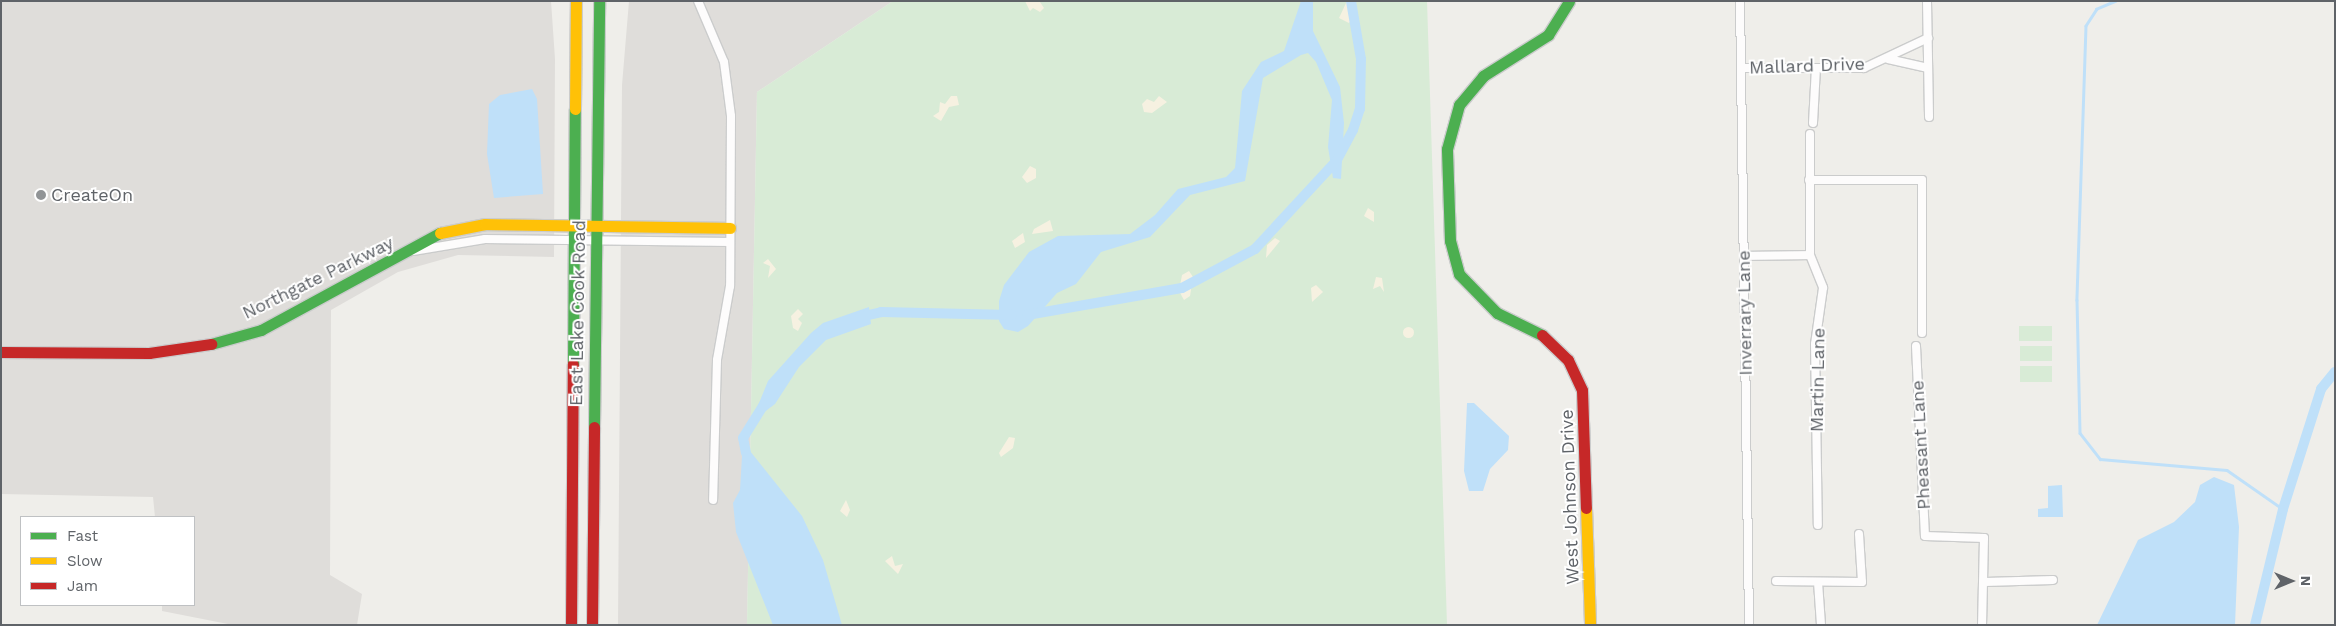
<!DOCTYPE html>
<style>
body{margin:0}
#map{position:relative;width:2336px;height:626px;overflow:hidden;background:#efeeea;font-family:"Work Sans",sans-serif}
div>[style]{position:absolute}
.industrial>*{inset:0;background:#dfddda}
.green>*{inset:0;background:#d8ebd6;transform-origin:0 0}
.sand>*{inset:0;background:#f6f1e1}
.round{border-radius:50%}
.water>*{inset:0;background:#bfe0f9}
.stream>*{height:2.5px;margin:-1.25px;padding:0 1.25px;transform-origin:1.25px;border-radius:1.25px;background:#bfe0f9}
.canal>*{height:10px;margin:-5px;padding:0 5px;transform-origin:5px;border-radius:5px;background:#bfe0f9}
.roads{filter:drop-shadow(1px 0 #cbcccc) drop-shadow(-1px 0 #cbcccc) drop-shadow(0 1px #cbcccc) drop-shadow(0 -1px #cbcccc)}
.street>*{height:8px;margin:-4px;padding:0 4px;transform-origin:4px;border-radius:4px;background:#fdfcfc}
.fast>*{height:11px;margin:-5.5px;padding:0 5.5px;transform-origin:5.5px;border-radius:5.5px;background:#4caf50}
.slow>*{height:11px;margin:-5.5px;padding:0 5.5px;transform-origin:5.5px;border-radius:5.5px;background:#ffc107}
.jam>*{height:11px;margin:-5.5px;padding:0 5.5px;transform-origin:5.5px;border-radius:5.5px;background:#c62828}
.dots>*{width:14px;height:14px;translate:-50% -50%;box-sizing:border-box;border:2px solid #fff;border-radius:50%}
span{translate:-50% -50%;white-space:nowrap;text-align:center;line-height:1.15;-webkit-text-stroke:4px #fff;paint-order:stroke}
.street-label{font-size:18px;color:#5f6368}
.poi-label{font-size:18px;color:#5f6368}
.left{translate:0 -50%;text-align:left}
.frame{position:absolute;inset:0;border:2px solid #5f6368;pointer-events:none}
.legend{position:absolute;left:20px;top:516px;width:175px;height:90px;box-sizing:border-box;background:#fff;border:1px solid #bfc1c3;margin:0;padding:6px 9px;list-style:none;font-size:15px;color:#5f6368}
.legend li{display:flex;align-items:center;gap:10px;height:25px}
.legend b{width:25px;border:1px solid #bfc1c3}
.north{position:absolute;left:2266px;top:556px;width:50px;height:50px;-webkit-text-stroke:4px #fff;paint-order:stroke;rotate:90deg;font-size:14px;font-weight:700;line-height:20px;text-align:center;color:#5f6368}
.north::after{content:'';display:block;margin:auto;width:18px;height:22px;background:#5f6368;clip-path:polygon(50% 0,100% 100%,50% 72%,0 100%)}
</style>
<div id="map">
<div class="industrial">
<i style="clip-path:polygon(1px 1px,551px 1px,555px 59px,554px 257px,458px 255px,398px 272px,331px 310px,330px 575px,362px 594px,357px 625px,233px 625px,162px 611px,162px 605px,194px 605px,194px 517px,155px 517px,153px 497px,1px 494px)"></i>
<i style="clip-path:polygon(629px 1px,893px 1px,757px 92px,747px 625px,618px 625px,622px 85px)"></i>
</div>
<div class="green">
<i style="clip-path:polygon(893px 1px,1427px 1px,1447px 625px,747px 625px,757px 92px)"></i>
<i style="left:2019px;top:326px;width:33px;height:15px"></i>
<i style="left:2020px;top:346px;width:32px;height:15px"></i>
<i style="left:2020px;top:366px;width:32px;height:16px"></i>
</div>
<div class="sand">
<i style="clip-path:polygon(1025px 1px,1040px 2px,1044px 8px,1040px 12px,1033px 8px,1030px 11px)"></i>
<i style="clip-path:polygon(1347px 1px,1355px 4px,1348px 10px,1353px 18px,1349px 23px,1339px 18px)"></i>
<i style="clip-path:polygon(951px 96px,957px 96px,959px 105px,949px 107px,941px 121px,933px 116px,939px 112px,940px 102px,945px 104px)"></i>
<i style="clip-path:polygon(1159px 96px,1167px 102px,1152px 113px,1144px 112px,1142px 104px,1147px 99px,1154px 102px)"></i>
<i style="clip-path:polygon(1030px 166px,1036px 169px,1036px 178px,1027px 183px,1022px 177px)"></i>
<i style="clip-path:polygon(1368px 208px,1374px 212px,1374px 222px,1364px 216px)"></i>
<i style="clip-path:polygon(1050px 220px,1053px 231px,1032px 234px,1034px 229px)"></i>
<i style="clip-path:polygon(1023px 233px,1025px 242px,1015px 248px,1012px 241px)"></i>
<i style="clip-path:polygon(1275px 238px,1280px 241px,1266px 258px,1267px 245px)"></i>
<i style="clip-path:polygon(768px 259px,776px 269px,768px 278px,770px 266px,763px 263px)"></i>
<i style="clip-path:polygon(1189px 271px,1193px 277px,1190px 296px,1184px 300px,1179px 291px,1182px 275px)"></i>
<i style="clip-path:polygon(1376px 277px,1382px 278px,1384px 292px,1380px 286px,1373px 289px)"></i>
<i style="clip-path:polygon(1316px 285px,1323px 292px,1312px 302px,1311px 288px)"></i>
<i style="clip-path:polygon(798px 309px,803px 314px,798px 319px,802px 323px,798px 331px,793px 328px,791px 316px)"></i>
<i class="round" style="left:1402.5px;top:326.5px;width:11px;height:11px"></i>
<i style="clip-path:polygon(1009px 437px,1015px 438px,1013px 448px,1001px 457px,999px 453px)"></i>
<i style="clip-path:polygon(846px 500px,850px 510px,847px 517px,840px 511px)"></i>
<i style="clip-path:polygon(892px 556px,895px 566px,903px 564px,898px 574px,885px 561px)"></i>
</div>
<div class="water">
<i style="clip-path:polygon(1301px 1px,1313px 1px,1313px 31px,1340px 87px,1344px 123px,1341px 179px,1333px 178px,1328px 147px,1332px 100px,1316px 62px,1308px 53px,1301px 55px,1263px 78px,1245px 181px,1190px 195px,1150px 237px,1101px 252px,1076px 284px,1057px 293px,1028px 326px,1018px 332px,1004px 329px,999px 321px,999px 301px,1004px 285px,1029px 252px,1058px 236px,1130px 234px,1155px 215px,1178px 189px,1226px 177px,1235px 168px,1242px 91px,1261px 62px,1284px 51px)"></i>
<i style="clip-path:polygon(532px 89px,537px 99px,543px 194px,494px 198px,487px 154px,489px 104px,500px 95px)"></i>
<i style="clip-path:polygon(869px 307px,871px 324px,826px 340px,799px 367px,775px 404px,759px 416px,755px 413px,768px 381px,811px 333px,823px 323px)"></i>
<i style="clip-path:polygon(1467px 403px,1474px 403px,1509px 436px,1508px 450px,1490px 469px,1483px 491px,1469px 491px,1464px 471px)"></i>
<i style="clip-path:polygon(750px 451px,802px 516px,823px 560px,842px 625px,773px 625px,736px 532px,733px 503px,740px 490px,742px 456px)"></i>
<i style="clip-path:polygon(2214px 477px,2234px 485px,2239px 527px,2235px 625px,2097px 625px,2138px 540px,2174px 522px,2195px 502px,2200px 485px)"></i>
<i style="clip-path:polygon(2062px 485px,2063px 517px,2038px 517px,2038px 509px,2048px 508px,2048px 486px)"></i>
</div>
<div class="stream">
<i style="left:2116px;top:1px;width:21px;rotate:157deg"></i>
<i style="left:2097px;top:9px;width:20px;rotate:123deg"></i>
<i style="left:2086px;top:26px;width:274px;rotate:91.9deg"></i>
<i style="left:2077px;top:300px;width:133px;rotate:88.7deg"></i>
<i style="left:2080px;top:433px;width:33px;rotate:52deg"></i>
<i style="left:2100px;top:459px;width:127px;rotate:5deg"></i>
<i style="left:2227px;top:470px;width:68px;rotate:34.9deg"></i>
</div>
<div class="canal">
<i style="left:1027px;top:315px;width:157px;rotate:-9.9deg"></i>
<i style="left:1182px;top:288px;width:83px;rotate:-28.1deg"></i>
<i style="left:1255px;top:249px;width:121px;rotate:-47.3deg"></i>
<i style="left:1337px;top:160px;width:34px;rotate:-62deg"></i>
<i style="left:1353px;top:130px;width:22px;rotate:-72deg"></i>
<i style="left:1360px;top:109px;width:50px;rotate:-88.9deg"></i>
<i style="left:1361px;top:59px;width:59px;rotate:-99.8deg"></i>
<i style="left:860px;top:317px;width:22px;rotate:-13deg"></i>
<i style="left:881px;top:312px;width:131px;rotate:1.3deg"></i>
<i style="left:746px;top:453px;width:15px;rotate:-101deg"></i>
<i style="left:743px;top:438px;width:39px;rotate:-58deg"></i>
<i style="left:2255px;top:625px;width:119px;rotate:-76.4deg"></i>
<i style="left:2283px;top:509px;width:126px;rotate:-72.4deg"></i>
<i style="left:2321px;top:389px;width:22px;rotate:-51deg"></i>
</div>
<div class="roads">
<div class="street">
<i style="left:698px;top:1px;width:66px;rotate:66.9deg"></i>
<i style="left:724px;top:62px;width:54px;rotate:82.6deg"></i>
<i style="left:731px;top:116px;width:170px;rotate:90.3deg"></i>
<i style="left:730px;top:286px;width:75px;rotate:100deg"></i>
<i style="left:717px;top:360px;width:140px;rotate:91.6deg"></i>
<i style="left:1740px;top:1px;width:624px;rotate:89.17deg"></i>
<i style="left:1927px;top:1px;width:116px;rotate:89deg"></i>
<i style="left:1888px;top:59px;width:41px;rotate:12.7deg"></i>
<i style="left:1741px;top:68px;width:123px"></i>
<i style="left:1864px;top:68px;width:71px;rotate:-25.1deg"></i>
<i style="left:1813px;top:123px;width:55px;rotate:-86.9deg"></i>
<i style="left:1810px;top:134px;width:121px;rotate:90deg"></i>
<i style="left:1810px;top:255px;width:35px;rotate:68deg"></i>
<i style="left:1823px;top:288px;width:57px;rotate:98.1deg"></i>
<i style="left:1815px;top:344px;width:181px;rotate:89.1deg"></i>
<i style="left:1809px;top:180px;width:113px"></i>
<i style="left:1922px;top:180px;width:153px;rotate:90deg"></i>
<i style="left:413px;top:251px;width:73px;rotate:-9.5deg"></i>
<i style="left:485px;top:239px;width:245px;rotate:0.7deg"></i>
<i style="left:1744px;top:256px;width:66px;rotate:-0.9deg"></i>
<i style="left:1916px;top:346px;width:190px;rotate:87.3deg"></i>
<i style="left:1925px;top:536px;width:59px;rotate:1.9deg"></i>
<i style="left:1984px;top:538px;width:87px;rotate:91.3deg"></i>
<i style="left:1776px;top:581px;width:86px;rotate:0.7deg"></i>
<i style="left:1862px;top:582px;width:48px;rotate:-93.6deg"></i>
<i style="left:1818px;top:582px;width:43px;rotate:86deg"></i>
<i style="left:1985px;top:582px;width:68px;rotate:-1.7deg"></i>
</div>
<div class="fast">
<i style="left:1542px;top:335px;width:50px;rotate:-153.9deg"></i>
<i style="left:1497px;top:313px;width:54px;rotate:-134.3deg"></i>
<i style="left:1459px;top:274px;width:34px;rotate:-105deg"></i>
<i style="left:1450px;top:241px;width:92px;rotate:-91.9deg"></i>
<i style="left:1447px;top:149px;width:46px;rotate:-74.7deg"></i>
<i style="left:1459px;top:105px;width:38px;rotate:-50deg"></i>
<i style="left:1483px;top:76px;width:77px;rotate:-32.2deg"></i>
<i style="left:1548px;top:35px;width:40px;rotate:-58deg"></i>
<i style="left:211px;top:344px;width:52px;rotate:-15.6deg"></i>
<i style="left:261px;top:330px;width:204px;rotate:-28.5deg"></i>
<i style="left:573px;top:364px;width:255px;rotate:-89.6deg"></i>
<i style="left:594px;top:427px;width:426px;rotate:-89.3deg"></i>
</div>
<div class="slow">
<i style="left:575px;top:109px;width:108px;rotate:-89.5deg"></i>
<i style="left:440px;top:233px;width:46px;rotate:-11.3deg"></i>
<i style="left:485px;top:224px;width:245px;rotate:0.9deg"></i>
<i style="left:1586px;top:508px;width:117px;rotate:88deg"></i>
</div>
<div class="jam">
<i style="left:1542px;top:335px;width:36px;rotate:44deg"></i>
<i style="left:1568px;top:360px;width:33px;rotate:65deg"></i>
<i style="left:1582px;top:390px;width:118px;rotate:88.1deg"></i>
<i style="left:1px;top:352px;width:148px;rotate:0.4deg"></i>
<i style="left:149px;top:353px;width:63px;rotate:-8.3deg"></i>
<i style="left:571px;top:625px;width:261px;rotate:-89.6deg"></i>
<i style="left:592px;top:625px;width:198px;rotate:-89.4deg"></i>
</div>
</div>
<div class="dots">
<i style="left:41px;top:195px;background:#919496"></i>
</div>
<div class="street-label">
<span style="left:1807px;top:66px;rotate:-2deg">Mallard Drive</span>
<span style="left:318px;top:278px;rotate:-26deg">Northgate Parkway</span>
<span style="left:578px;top:313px;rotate:-89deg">East Lake Cook Road</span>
<span style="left:1745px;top:313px;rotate:-91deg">Inverrary Lane</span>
<span style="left:1818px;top:380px;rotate:-89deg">Martin Lane</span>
<span style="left:1921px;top:445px;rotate:-93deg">Pheasant Lane</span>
<span style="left:1570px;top:497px;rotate:-92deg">West Johnson Drive</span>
</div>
<div class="poi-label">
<span class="left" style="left:51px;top:195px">CreateOn</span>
</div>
<div class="frame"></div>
<ul class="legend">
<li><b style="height:6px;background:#4caf50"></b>Fast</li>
<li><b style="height:6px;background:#ffc107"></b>Slow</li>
<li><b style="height:6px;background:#c62828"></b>Jam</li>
</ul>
<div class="north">N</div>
</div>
